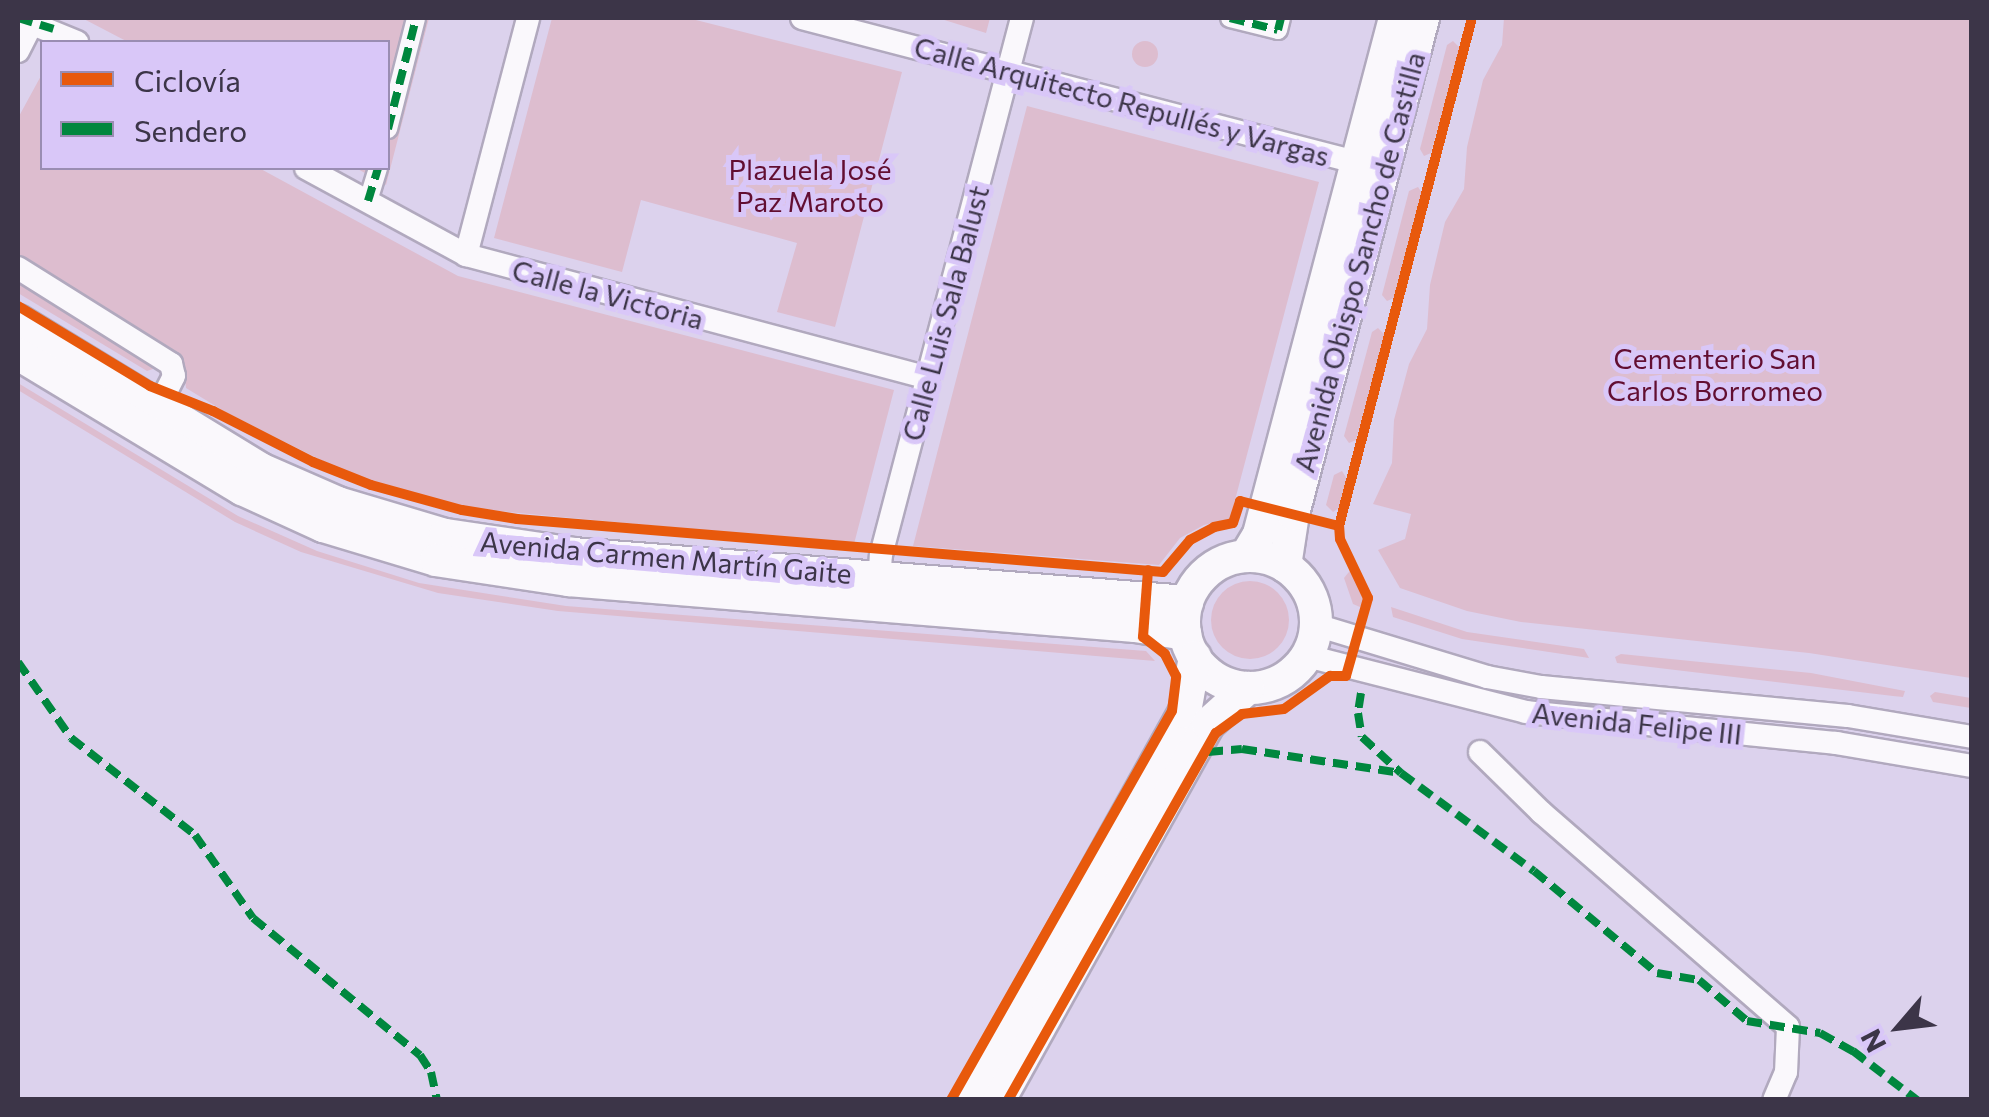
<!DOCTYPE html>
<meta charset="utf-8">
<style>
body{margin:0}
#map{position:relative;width:1989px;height:1117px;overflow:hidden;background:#dcd2ed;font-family:Commissioner,sans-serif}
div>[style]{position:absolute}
.green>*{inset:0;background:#ddbdcf}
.round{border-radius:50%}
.roads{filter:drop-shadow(2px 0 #b1a9be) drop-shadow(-2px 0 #b1a9be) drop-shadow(0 2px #b1a9be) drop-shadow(0 -2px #b1a9be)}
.pedestrian>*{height:18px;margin:-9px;padding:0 9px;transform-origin:9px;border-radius:9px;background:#faf8fc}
.minor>*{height:22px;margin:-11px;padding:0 11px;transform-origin:11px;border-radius:11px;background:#faf8fc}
.secondary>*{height:32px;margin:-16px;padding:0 16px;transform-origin:16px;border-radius:16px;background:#faf8fc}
.secondary>.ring{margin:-16px;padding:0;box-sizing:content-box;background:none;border:32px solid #faf8fc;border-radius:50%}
.quiet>*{height:8px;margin-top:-4px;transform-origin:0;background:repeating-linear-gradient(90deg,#00873e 0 15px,transparent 0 23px)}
.cycleway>*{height:10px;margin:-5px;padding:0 5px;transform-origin:5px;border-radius:5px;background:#e8590c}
span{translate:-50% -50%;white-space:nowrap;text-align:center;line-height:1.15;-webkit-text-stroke:10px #d9c7f8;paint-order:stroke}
.street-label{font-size:28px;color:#3c3548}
.park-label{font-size:28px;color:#620e31}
.frame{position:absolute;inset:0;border:20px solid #3c3548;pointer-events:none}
.legend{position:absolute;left:40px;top:40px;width:350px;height:130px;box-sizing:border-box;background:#d9c7f8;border:2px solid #9a8db2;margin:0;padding:12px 18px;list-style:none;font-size:30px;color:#3c3548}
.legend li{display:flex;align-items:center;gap:20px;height:50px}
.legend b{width:50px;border:2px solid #9a8db2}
.north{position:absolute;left:1849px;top:977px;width:100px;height:100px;-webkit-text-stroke:8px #d9c7f8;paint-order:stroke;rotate:242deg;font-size:28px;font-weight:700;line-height:40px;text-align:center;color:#3c3548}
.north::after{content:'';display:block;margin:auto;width:35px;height:45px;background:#3c3548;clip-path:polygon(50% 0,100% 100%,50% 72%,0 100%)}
</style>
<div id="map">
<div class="green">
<i style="clip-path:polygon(82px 18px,429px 18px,386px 185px,356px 168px,388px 168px,388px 42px,128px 42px)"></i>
<i style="clip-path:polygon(552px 18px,688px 18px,902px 72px,835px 327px,777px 312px,797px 243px,641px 200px,622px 272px,494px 238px)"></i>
<i style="clip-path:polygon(938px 18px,990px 18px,986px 33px)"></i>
<i style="clip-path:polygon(1504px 18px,1971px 18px,1971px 678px,1809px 653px,1521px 622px,1467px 611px,1400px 588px,1378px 550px,1405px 539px,1411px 514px,1373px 504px,1392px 463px,1394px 420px,1409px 364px,1427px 329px,1430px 285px,1445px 222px,1464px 189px,1467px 147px,1483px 80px,1502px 45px)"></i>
<i style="clip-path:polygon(1453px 41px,1460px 48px,1431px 153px,1424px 156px,1420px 149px,1447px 45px)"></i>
<i class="round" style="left:1132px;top:41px;width:26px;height:26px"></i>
<i style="clip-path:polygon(42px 74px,42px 168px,259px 168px,458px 276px,894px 390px,854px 544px,477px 509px,403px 492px,337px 468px,227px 413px,186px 388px,183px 360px,18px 258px,18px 118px)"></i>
<i style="clip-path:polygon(1027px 106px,1319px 182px,1230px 519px,1204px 525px,1180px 538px,1159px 565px,913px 546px)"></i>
<i style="clip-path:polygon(1418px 187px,1422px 193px,1394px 298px,1387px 301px,1382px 295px,1409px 191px)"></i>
<i style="clip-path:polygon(18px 282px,152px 364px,153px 369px,147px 371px,18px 293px)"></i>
<i style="clip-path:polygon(1378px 328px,1385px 335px,1356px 440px,1349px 443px,1344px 436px,1372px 332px)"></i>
<i style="clip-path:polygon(18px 383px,238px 516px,317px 551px,419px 583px,566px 606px,1146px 651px,1155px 661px,558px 611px,438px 593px,301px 552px,235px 522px,18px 390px)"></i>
<i style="clip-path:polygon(1342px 471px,1347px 479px,1339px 508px,1333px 512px,1326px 505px,1334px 475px)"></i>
<i style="clip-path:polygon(1353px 567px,1363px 589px,1365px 601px,1360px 607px,1353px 604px,1344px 578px)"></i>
<i class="round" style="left:1211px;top:581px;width:78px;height:78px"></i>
<i style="clip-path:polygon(1391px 607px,1467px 632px,1584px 649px,1589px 658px,1462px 639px,1393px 617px)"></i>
<i style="clip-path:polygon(1621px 654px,1811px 673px,1905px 691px,1903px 697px,1893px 696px,1617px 663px,1615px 657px)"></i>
<i style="clip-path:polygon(1935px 692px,1971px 698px,1971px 708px,1933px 702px,1930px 696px)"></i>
</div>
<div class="roads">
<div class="pedestrian">
<i style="left:1230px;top:18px;width:49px;rotate:14deg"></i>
<i style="left:1278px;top:30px;width:12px;rotate:-76deg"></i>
<i style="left:388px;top:129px;width:114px;rotate:-75.8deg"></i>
<i style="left:368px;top:201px;width:34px;rotate:-73deg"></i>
</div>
<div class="minor">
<i style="left:18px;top:18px;width:64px;rotate:22.1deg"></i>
<i style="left:802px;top:18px;width:588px;rotate:14.58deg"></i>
<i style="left:18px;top:51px;width:30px;rotate:-63deg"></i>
<i style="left:32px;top:24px;width:6px;rotate:-108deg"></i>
<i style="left:306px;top:168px;width:182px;rotate:28.5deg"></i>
<i style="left:466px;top:255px;width:477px;rotate:14.9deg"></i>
<i style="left:466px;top:255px;width:245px;rotate:-75.3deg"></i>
<i style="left:18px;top:268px;width:181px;rotate:32.1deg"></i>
<i style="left:171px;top:364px;width:12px;rotate:76deg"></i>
<i style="left:174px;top:376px;width:35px;rotate:117deg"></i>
<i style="left:158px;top:407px;width:13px;rotate:90deg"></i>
<i style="left:879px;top:590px;width:35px;rotate:-87deg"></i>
<i style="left:881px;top:555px;width:555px;rotate:-75.29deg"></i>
<i style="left:1316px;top:625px;width:179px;rotate:16.9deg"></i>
<i style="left:1487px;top:677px;width:55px;rotate:10.5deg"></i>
<i style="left:1541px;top:687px;width:308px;rotate:5.4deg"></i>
<i style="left:1848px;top:716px;width:126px;rotate:9.6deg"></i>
<i style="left:1307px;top:656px;width:226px;rotate:14.3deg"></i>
<i style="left:1526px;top:712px;width:312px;rotate:5.7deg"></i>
<i style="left:1836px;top:743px;width:138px;rotate:9.6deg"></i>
<i style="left:1480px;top:752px;width:86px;rotate:44.5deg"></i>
<i style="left:1541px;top:812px;width:327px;rotate:41deg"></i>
<i style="left:1788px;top:1027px;width:45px;rotate:92.5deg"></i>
<i style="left:1786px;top:1072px;width:30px;rotate:113deg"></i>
</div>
<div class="secondary">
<i style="left:18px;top:321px;width:284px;rotate:31.4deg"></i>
<i style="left:260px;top:469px;width:85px;rotate:23.6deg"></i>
<i style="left:338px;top:503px;width:112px;rotate:16.7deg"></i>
<i style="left:445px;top:535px;width:129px;rotate:8.4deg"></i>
<i style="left:573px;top:554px;width:616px;rotate:4.47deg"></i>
<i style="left:18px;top:354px;width:262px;rotate:31.1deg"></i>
<i style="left:242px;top:489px;width:89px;rotate:24.6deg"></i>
<i style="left:323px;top:526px;width:118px;rotate:16.7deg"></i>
<i style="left:436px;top:560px;width:134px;rotate:8.6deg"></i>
<i style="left:568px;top:580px;width:569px;rotate:4.64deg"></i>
<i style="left:1135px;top:626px;width:51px;rotate:9.1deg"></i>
<i style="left:1246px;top:556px;width:26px;rotate:-59deg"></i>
<i style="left:1259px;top:534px;width:534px;rotate:-75.23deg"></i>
<i class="ring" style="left:1184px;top:556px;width:100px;height:100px"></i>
<i style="left:1285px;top:566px;width:53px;rotate:-81.3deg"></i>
<i style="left:1293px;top:514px;width:513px;rotate:-75.31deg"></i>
<i style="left:969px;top:1100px;width:444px;rotate:-60.9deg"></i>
<i style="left:1185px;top:712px;width:56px;rotate:-79.7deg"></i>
<i style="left:999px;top:1100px;width:430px;rotate:-60.9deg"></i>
<i style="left:1208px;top:724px;width:54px;rotate:-42deg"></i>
</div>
</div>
<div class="quiet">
<i style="left:18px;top:18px;width:37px;rotate:17deg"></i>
<i style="left:1230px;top:18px;width:49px;rotate:14deg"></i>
<i style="left:1278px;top:30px;width:12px;rotate:-76deg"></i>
<i style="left:388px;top:129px;width:114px;rotate:-75.8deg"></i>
<i style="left:368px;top:201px;width:34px;rotate:-73deg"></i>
<i style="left:18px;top:662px;width:93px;rotate:55.1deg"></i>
<i style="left:71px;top:738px;width:157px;rotate:38deg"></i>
<i style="left:195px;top:835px;width:101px;rotate:55.1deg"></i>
<i style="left:253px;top:918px;width:216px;rotate:39.4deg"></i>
<i style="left:420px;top:1055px;width:20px;rotate:57deg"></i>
<i style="left:431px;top:1072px;width:29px;rotate:78deg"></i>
<i style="left:1361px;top:693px;width:20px;rotate:99deg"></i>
<i style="left:1358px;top:713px;width:24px;rotate:81deg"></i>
<i style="left:1362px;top:737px;width:53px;rotate:42.7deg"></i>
<i style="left:1208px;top:752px;width:34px;rotate:-5deg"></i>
<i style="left:1242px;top:749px;width:161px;rotate:8.6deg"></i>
<i style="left:1401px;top:773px;width:165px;rotate:36.4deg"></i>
<i style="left:1534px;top:871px;width:160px;rotate:39.7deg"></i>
<i style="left:1657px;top:973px;width:43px;rotate:9.5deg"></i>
<i style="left:1699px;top:980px;width:63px;rotate:40.5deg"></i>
<i style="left:1747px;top:1021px;width:74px;rotate:9.3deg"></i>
<i style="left:1820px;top:1033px;width:38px;rotate:29deg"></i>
<i style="left:1853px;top:1051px;width:81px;rotate:37.4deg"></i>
</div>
<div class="cycleway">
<i style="left:18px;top:306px;width:154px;rotate:31.2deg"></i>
<i style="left:150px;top:386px;width:68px;rotate:21.6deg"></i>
<i style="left:213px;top:411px;width:112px;rotate:27deg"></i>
<i style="left:313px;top:462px;width:62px;rotate:21.6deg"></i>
<i style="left:371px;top:485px;width:94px;rotate:15.4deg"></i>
<i style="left:462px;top:510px;width:56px;rotate:9.3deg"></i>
<i style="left:517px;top:519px;width:648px;rotate:4.69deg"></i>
<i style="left:1163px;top:572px;width:42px;rotate:-49.8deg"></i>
<i style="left:1190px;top:540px;width:27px;rotate:-28deg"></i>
<i style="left:1214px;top:527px;width:19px;rotate:-12deg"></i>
<i style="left:1233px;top:523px;width:23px;rotate:-72deg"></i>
<i style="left:1240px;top:501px;width:102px;rotate:14.2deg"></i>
<i style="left:951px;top:1100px;width:447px;rotate:-60.4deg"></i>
<i style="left:1172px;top:711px;width:35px;rotate:-83deg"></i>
<i style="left:1176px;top:676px;width:25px;rotate:-117deg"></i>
<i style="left:1165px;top:654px;width:28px;rotate:-142deg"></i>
<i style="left:1143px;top:637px;width:67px;rotate:-85.7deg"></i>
<i style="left:1008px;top:1100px;width:422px;rotate:-60.5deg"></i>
<i style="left:1216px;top:733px;width:32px;rotate:-36deg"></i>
<i style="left:1242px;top:714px;width:42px;rotate:-6.8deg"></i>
<i style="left:1284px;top:709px;width:57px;rotate:-35.7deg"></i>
<i style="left:1330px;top:676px;width:16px"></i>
<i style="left:1346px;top:676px;width:81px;rotate:-74.2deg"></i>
<i style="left:1368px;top:598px;width:65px;rotate:-115.4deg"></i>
<i style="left:1340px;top:539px;width:13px;rotate:-94deg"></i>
<i style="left:1339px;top:526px;width:525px;rotate:-75.33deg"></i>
</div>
<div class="street-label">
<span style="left:1122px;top:101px;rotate:15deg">Calle Arquitecto Repullés y Vargas</span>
<span style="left:1359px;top:262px;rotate:-75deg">Avenida Obispo Sancho de Castilla</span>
<span style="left:608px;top:294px;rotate:15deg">Calle la Victoria</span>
<span style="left:945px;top:313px;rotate:-75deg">Calle Luis Sala Balust</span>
<span style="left:666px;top:557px;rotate:5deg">Avenida Carmen Martín Gaite</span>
<span style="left:1637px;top:723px;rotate:6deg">Avenida Felipe III</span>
</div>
<div class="park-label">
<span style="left:810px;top:185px">Plazuela José<br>Paz Maroto</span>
<span style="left:1715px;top:374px">Cementerio San<br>Carlos Borromeo</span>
</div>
<div class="frame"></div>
<ul class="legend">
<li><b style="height:12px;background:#e8590c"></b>Ciclovía</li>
<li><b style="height:12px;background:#00873e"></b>Sendero</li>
</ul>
<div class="north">N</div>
</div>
